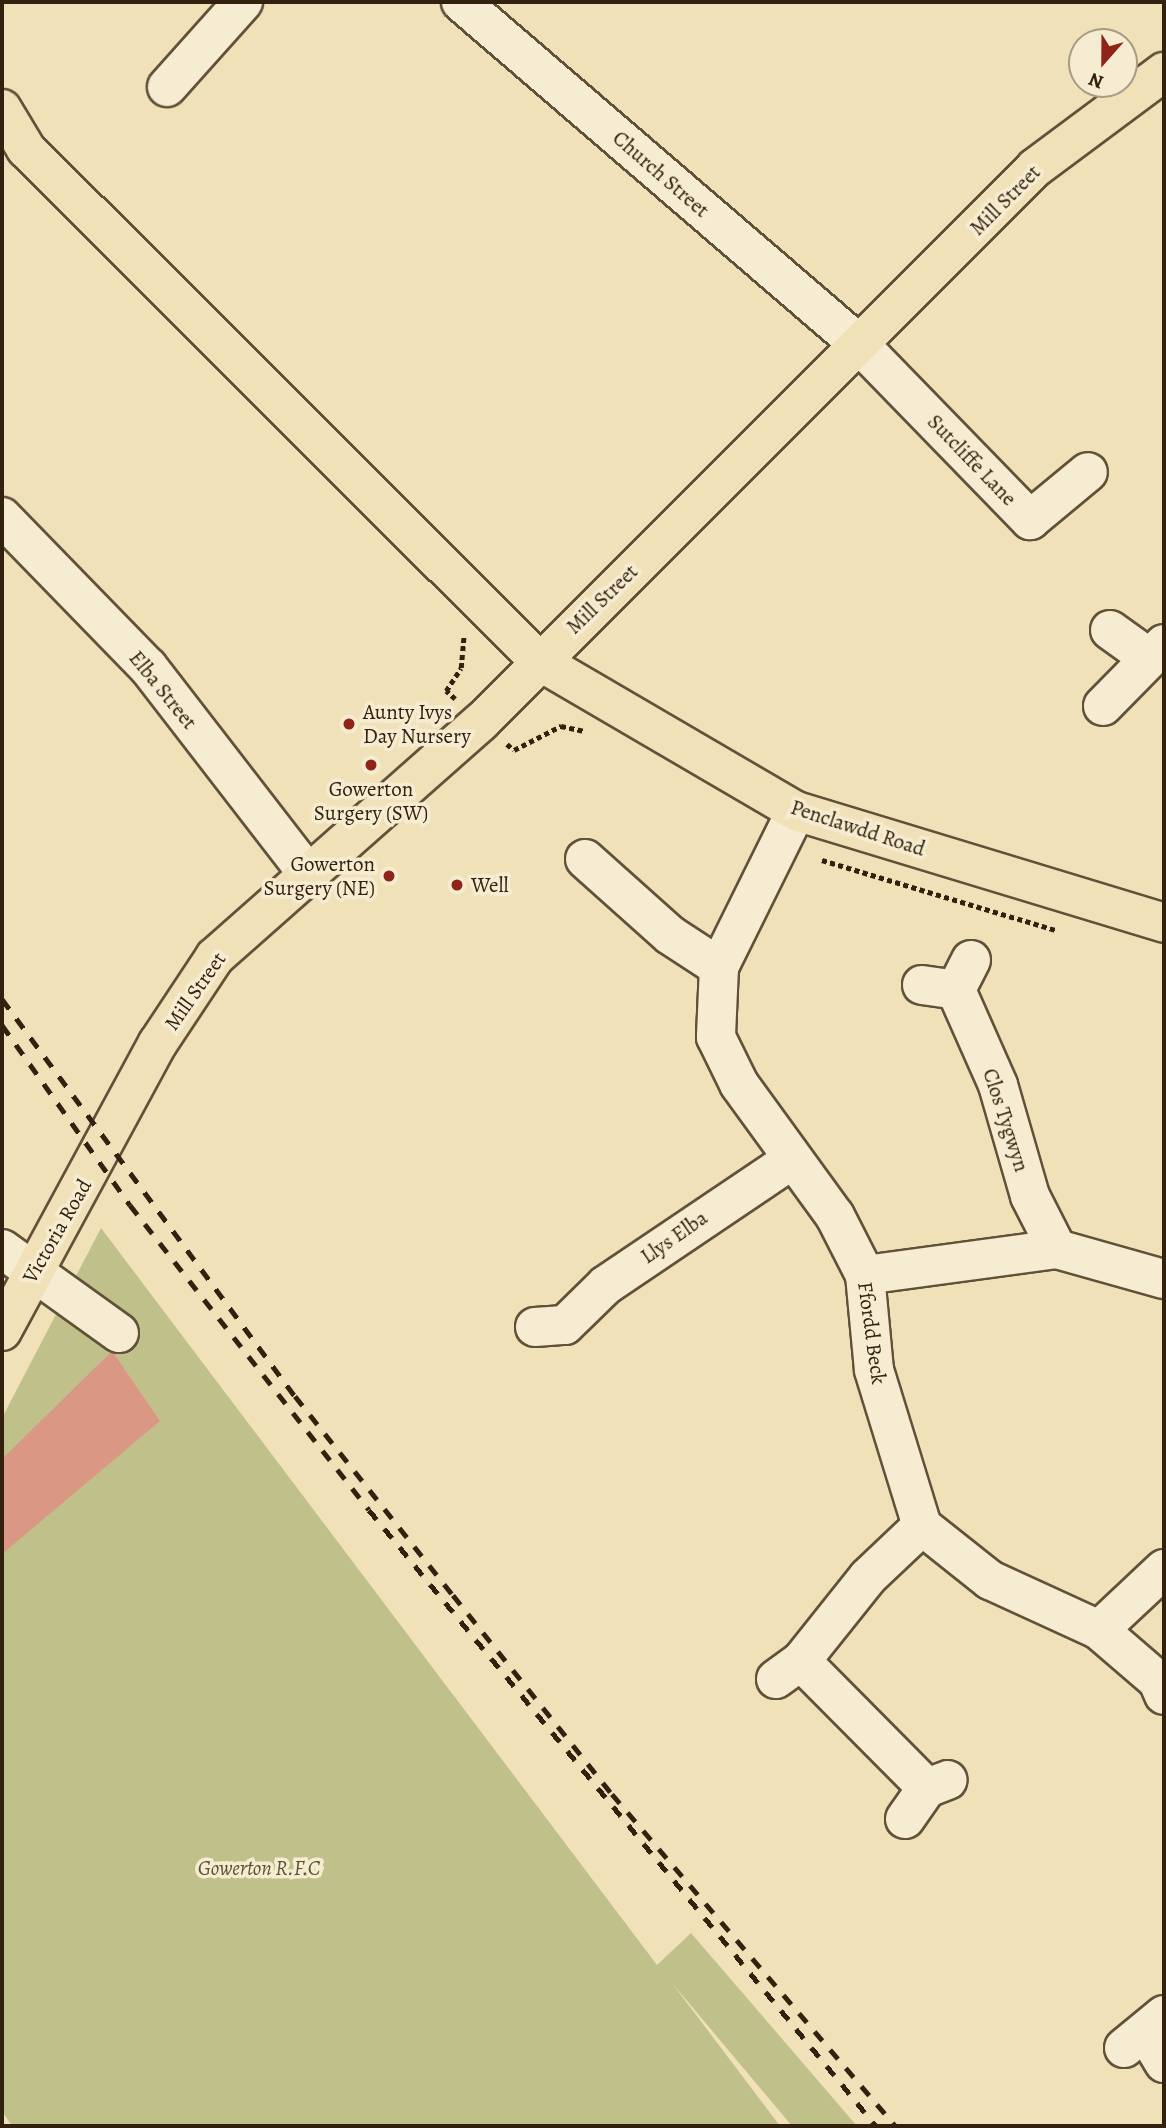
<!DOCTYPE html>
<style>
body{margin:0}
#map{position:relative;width:1166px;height:2128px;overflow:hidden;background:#f1e1b8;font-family:Alegreya,serif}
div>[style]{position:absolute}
.green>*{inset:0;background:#c0c18a}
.building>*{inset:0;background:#da9784}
.path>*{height:4.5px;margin-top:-2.25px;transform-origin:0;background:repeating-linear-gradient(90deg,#32210f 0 5px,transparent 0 8.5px)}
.roads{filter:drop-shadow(2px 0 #625139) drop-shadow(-2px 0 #625139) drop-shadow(0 2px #625139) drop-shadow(0 -2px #625139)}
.minor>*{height:38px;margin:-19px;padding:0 19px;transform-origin:19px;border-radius:19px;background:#f6ecd1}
.major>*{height:38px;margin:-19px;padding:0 19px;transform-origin:19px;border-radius:19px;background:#f1e1b8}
.rail>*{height:5px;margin-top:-2.5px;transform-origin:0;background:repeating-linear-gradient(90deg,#32210f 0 12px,transparent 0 24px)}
.dots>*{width:19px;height:19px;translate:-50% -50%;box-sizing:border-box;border:4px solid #f6ecd1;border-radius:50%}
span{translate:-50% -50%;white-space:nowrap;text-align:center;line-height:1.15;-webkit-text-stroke:7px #f6ecd1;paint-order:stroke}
.street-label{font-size:21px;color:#32210f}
.poi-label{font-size:21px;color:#32210f}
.left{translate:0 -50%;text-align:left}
.right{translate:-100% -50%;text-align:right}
.park-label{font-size:21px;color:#5d5134;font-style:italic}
.frame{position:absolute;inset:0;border:4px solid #32210f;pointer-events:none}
.north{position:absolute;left:1068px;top:28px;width:70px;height:70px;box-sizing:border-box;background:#f6ecd1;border:2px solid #a89b83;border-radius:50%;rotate:201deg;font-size:19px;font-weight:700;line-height:28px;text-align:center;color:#32210f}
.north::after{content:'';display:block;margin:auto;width:24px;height:32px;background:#8f2418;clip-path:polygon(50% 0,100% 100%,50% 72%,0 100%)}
</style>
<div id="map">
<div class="green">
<i style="clip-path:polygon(101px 1228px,657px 1965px,691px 1933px,857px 2126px,792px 2126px,672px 1983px,780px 2126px,12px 2126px,2px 2111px,2px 1418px)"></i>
</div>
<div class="building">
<i style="clip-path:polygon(112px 1351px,160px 1421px,2px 1554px,2px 1459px)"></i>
</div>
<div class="path">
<i style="left:455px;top:699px;width:12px;rotate:-138deg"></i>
<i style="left:446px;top:691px;width:27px;rotate:-57deg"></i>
<i style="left:461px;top:668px;width:32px;rotate:-85deg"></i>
<i style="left:507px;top:744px;width:9px;rotate:41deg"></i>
<i style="left:514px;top:750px;width:53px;rotate:-27.1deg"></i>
<i style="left:561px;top:726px;width:24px;rotate:12deg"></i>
<i style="left:822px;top:860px;width:246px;rotate:16.7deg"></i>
</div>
<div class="roads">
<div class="minor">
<i style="left:461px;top:2px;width:528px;rotate:40.7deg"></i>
<i style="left:861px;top:346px;width:243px;rotate:45.8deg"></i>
<i style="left:1030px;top:520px;width:75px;rotate:-39.6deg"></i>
<i style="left:167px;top:87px;width:114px;rotate:-48.2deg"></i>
<i style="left:2px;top:517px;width:209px;rotate:45.8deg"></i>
<i style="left:148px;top:667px;width:263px;rotate:52.3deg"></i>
<i style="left:1110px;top:630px;width:48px;rotate:35.7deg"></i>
<i style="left:1103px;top:706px;width:87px;rotate:-45.5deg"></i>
<i style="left:796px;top:811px;width:174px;rotate:116.3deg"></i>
<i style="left:719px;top:967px;width:70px;rotate:92.5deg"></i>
<i style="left:716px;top:1037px;width:52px;rotate:63.9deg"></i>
<i style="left:739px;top:1084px;width:163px;rotate:54deg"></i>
<i style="left:835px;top:1216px;width:66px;rotate:63deg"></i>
<i style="left:865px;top:1275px;width:95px;rotate:84.6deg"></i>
<i style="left:874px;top:1370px;width:163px;rotate:72.9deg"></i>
<i style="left:922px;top:1526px;width:87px;rotate:38.5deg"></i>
<i style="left:990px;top:1580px;width:120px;rotate:24.6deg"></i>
<i style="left:1099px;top:1630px;width:78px;rotate:40.8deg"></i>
<i style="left:1158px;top:1681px;width:15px;rotate:67deg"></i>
<i style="left:585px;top:859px;width:114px;rotate:41.8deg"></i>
<i style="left:670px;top:935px;width:59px;rotate:33.1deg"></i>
<i style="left:971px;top:960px;width:34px;rotate:117deg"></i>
<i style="left:956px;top:990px;width:104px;rotate:66.1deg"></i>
<i style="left:998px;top:1085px;width:116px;rotate:73.9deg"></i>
<i style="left:1030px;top:1196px;width:59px;rotate:63deg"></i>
<i style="left:922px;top:985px;width:34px;rotate:8deg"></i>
<i style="left:2px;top:1249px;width:144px;rotate:35.7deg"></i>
<i style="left:865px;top:1275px;width:194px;rotate:-7.7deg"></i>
<i style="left:1057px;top:1249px;width:111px;rotate:15.7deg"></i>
<i style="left:535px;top:1327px;width:30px;rotate:-4deg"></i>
<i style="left:565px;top:1325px;width:57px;rotate:-44.3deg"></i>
<i style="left:606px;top:1285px;width:223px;rotate:-34deg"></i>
<i style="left:1099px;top:1630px;width:89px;rotate:-43.2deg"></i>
<i style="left:801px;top:1661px;width:179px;rotate:45.2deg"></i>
<i style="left:776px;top:1679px;width:31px;rotate:-36deg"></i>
<i style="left:801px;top:1661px;width:107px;rotate:-51.4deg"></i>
<i style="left:868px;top:1577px;width:74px;rotate:-43.4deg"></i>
<i style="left:905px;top:1819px;width:38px;rotate:-55deg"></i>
<i style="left:927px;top:1788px;width:22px;rotate:-21deg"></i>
<i style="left:1146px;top:2033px;width:35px;rotate:59deg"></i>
<i style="left:1124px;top:2048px;width:52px;rotate:-39.5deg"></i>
</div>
<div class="major">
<i style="left:2px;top:109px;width:47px;rotate:59deg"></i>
<i style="left:26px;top:149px;width:725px;rotate:44.94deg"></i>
<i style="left:539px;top:661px;width:298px;rotate:30.3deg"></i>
<i style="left:796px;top:811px;width:385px;rotate:16.9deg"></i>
<i style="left:2px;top:1331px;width:328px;rotate:-61.6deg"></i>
<i style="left:158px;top:1043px;width:103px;rotate:-56.5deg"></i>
<i style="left:215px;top:957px;width:355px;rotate:-41.5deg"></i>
<i style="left:481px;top:722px;width:783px;rotate:-45deg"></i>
<i style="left:1035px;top:168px;width:161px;rotate:-36.7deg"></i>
</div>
</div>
<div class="rail">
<i style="left:2px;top:999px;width:493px;rotate:53.6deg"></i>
<i style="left:295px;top:1396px;width:254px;rotate:51.6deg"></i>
<i style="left:453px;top:1595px;width:255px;rotate:51.4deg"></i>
<i style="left:612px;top:1794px;width:437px;rotate:49.5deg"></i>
<i style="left:2px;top:1025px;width:221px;rotate:54.6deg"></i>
<i style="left:130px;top:1205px;width:387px;rotate:51.9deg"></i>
<i style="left:369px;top:1510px;width:798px;rotate:50.54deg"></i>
</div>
<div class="dots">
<i style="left:349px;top:724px;background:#8f2418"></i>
<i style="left:371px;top:765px;background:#8f2418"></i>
<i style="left:389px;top:876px;background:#8f2418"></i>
<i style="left:457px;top:885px;background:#8f2418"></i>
</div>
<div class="street-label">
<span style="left:661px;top:174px;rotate:41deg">Church Street</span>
<span style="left:1005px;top:200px;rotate:-45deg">Mill Street</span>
<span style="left:972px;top:460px;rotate:46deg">Sutcliffe Lane</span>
<span style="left:602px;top:599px;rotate:-44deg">Mill Street</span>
<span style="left:163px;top:690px;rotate:51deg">Elba Street</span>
<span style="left:858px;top:828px;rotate:18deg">Penclawdd Road</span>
<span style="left:195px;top:991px;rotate:-55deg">Mill Street</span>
<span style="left:1006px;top:1120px;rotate:72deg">Clos Tygwyn</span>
<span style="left:57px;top:1231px;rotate:-60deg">Victoria Road</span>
<span style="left:674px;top:1237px;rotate:-35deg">Llys Elba</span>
<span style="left:872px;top:1333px;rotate:82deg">Ffordd Beck</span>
</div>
<div class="poi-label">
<span class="left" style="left:363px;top:724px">Aunty Ivys<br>Day Nursery</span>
<span style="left:371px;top:801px">Gowerton<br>Surgery (SW)</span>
<span class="right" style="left:375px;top:876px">Gowerton<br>Surgery (NE)</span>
<span class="left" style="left:471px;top:885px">Well</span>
</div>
<div class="park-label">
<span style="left:259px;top:1868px">Gowerton R.F.C</span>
</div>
<div class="frame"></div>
<div class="north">N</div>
</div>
